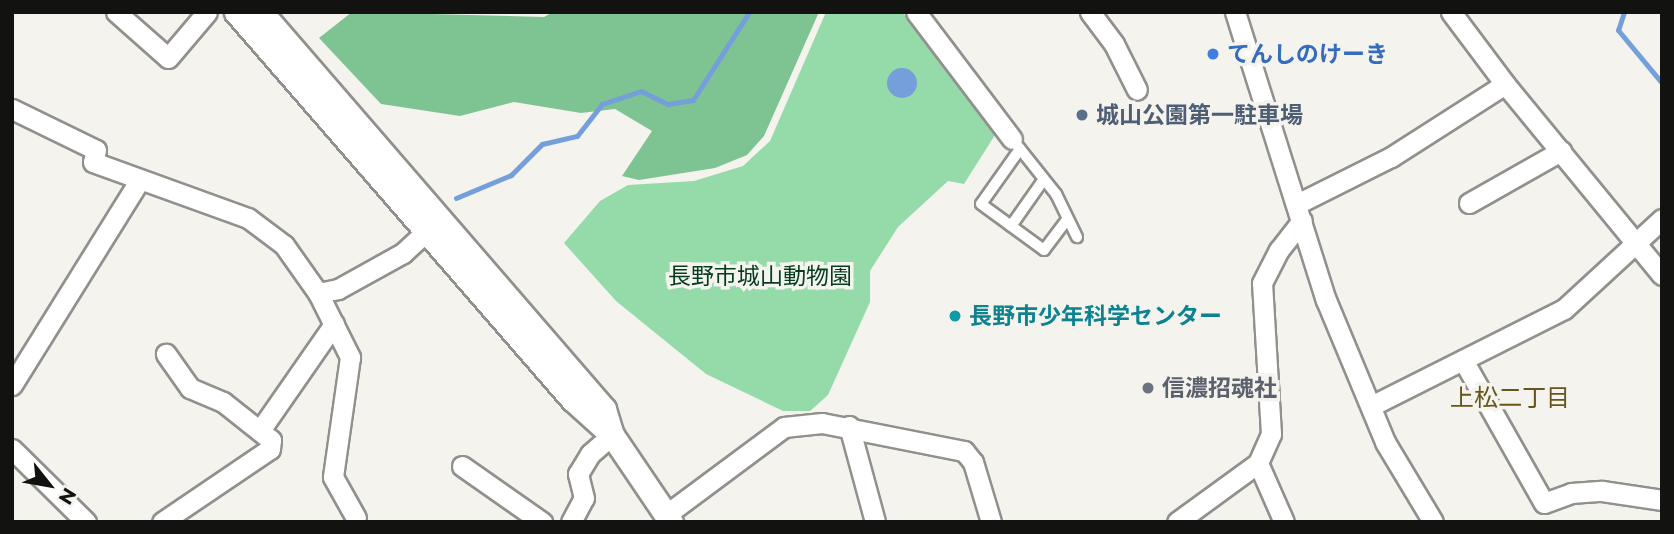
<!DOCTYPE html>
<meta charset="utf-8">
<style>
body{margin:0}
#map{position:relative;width:1674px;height:534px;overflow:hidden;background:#f4f3ee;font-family:Montserrat,"Noto Sans JP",sans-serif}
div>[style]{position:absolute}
.green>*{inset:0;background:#95dbaa}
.forest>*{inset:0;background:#7ec493}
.water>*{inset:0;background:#749fdb}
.round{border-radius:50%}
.stream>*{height:5px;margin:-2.5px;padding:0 2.5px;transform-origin:2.5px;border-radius:2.5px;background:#749fdb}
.roads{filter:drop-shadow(2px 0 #92908c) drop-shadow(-2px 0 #92908c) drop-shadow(0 2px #92908c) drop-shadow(0 -2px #92908c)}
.service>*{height:10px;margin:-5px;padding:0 5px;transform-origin:5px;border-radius:5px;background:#fff}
.minor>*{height:19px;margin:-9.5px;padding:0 9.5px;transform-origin:9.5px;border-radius:9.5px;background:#fff}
.tertiary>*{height:23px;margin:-11.5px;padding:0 11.5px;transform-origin:11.5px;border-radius:11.5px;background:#fff}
.dots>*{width:19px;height:19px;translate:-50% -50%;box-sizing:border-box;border:4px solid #f4f3ee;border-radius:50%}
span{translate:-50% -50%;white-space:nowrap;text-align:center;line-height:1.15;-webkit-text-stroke:7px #f4f3ee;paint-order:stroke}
.shop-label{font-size:23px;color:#366cbe;font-weight:700}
.left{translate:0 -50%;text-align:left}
.service-label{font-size:23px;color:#4e5e75;font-weight:700}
.park-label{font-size:23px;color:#043d1e}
.culture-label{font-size:23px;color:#0d838f;font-weight:700}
.worship-label{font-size:23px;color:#5b616d;font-weight:700}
.neighbourhood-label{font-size:24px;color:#66561a}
.frame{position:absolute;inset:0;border:14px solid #121210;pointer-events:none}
.north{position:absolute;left:14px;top:450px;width:70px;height:70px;-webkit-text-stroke:5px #f4f3ee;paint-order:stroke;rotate:121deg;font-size:19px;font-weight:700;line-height:28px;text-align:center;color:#121210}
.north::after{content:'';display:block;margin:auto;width:24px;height:32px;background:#121210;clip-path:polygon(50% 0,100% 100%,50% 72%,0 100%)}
</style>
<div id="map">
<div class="green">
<i style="clip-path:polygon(826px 12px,902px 12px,995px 135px,964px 184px,948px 181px,898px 227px,870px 271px,870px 302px,828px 395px,810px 411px,783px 411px,706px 374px,616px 301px,564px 243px,600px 201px,628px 185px,694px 181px,743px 166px,770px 141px)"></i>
</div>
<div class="forest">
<i style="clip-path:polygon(352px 12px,544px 17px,553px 12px,819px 12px,764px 136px,747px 155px,715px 168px,639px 180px,622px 176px,652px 131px,615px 109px,581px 113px,514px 102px,460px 116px,381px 104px,319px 38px)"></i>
</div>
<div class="water">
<i class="round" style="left:887px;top:68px;width:30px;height:30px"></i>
</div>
<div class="stream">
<i style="left:1624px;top:12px;width:19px;rotate:108deg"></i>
<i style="left:1618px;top:30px;width:69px;rotate:50.3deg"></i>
<i style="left:456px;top:198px;width:60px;rotate:-22.7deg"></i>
<i style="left:511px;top:175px;width:44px;rotate:-45deg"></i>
<i style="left:542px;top:144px;width:36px;rotate:-13deg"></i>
<i style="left:577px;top:136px;width:41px;rotate:-52deg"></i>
<i style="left:602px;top:104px;width:41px;rotate:-18.4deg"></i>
<i style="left:641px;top:91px;width:30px;rotate:26deg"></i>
<i style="left:668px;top:104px;width:25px;rotate:-9deg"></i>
<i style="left:693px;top:100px;width:104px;rotate:-57.5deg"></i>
</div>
<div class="roads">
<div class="service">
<i style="left:1017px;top:145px;width:63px;rotate:51.5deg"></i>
<i style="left:1056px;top:194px;width:48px;rotate:64deg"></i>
<i style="left:1020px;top:149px;width:67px;rotate:125.3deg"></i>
<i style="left:981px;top:204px;width:78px;rotate:36.1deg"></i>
<i style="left:1044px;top:250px;width:38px;rotate:-53deg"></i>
<i style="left:1011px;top:226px;width:57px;rotate:-54.9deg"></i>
</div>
<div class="minor">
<i style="left:116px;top:12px;width:69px;rotate:41.5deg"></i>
<i style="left:168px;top:58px;width:60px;rotate:-49.7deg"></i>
<i style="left:916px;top:12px;width:159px;rotate:52.9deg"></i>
<i style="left:1090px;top:12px;width:40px;rotate:53deg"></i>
<i style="left:1114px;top:44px;width:51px;rotate:63.4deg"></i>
<i style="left:1235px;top:12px;width:302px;rotate:72.5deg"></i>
<i style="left:1326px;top:300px;width:154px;rotate:67.4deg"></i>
<i style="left:1385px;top:442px;width:93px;rotate:59deg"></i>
<i style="left:1505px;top:84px;width:247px;rotate:50.6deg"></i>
<i style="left:12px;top:109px;width:93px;rotate:26deg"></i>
<i style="left:96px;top:150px;width:12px;rotate:104deg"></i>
<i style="left:93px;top:162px;width:165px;rotate:19.9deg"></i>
<i style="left:248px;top:218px;width:45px;rotate:36.9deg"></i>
<i style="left:284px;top:245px;width:59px;rotate:54.7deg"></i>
<i style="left:318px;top:293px;width:72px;rotate:63.4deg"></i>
<i style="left:350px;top:357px;width:121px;rotate:98.1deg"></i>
<i style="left:333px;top:477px;width:47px;rotate:60.7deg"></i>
<i style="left:1299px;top:203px;width:103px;rotate:-26.6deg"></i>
<i style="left:1391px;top:157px;width:135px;rotate:-32.6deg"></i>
<i style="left:1505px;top:84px;width:90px;rotate:-126.9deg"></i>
<i style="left:1469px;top:203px;width:106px;rotate:-29.5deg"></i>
<i style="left:318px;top:293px;width:20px;rotate:-11deg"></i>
<i style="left:338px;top:289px;width:74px;rotate:-29deg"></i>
<i style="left:403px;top:253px;width:33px;rotate:-43deg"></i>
<i style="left:1463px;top:360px;width:164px;rotate:60.5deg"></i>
<i style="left:1544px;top:503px;width:29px;rotate:-20deg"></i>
<i style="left:1571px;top:493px;width:31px;rotate:-4deg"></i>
<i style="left:1602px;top:491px;width:61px;rotate:8.5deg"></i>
<i style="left:12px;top:385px;width:240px;rotate:-58.1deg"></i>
<i style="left:1371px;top:406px;width:216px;rotate:-26.7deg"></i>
<i style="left:1564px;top:309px;width:133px;rotate:-42.6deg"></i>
<i style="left:849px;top:426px;width:99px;rotate:74.8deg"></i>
<i style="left:261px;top:429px;width:128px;rotate:-55.2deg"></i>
<i style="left:12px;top:449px;width:104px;rotate:44.6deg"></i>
<i style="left:1258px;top:463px;width:64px;rotate:66.2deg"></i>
<i style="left:462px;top:466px;width:98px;rotate:35deg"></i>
<i style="left:667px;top:514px;width:146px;rotate:-36.6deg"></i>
<i style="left:784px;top:427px;width:38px;rotate:-6deg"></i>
<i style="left:822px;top:423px;width:145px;rotate:11.2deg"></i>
<i style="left:964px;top:451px;width:14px;rotate:51deg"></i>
<i style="left:973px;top:462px;width:63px;rotate:73.3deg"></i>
<i style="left:162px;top:522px;width:130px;rotate:-34.1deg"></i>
<i style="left:270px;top:449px;width:9px;rotate:-84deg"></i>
<i style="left:271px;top:440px;width:61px;rotate:-141.6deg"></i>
<i style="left:223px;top:402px;width:36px;rotate:-157deg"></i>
<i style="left:190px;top:388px;width:42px;rotate:-125.2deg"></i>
<i style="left:571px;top:522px;width:27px;rotate:-62deg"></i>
<i style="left:584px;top:498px;width:25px;rotate:-104deg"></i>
<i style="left:578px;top:474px;width:23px;rotate:-59deg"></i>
<i style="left:590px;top:454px;width:29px;rotate:-41deg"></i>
<i style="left:1177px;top:522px;width:100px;rotate:-36.1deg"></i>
<i style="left:1258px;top:463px;width:32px;rotate:-66deg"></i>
<i style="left:1271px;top:434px;width:151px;rotate:-93.4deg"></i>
<i style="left:1262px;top:283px;width:37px;rotate:-63deg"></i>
<i style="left:1279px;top:250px;width:37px;rotate:-52deg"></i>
</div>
<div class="tertiary">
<i style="left:236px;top:12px;width:513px;rotate:49.03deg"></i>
<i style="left:572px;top:399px;width:54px;rotate:42deg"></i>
<i style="left:261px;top:12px;width:525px;rotate:49.17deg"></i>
<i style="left:604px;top:409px;width:27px;rotate:73deg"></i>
<i style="left:612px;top:435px;width:105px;rotate:55.9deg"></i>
</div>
</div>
<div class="dots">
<i style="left:1213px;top:54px;background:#3f7fe0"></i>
<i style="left:1082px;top:115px;background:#5c6f8a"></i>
<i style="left:955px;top:316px;background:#0f9aa8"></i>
<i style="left:1148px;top:388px;background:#6b7280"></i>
</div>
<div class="shop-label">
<span class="left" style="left:1227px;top:54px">てんしのけーき</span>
</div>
<div class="service-label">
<span class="left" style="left:1096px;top:115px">城山公園第一駐車場</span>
</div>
<div class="park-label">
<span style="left:760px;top:276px">長野市城山動物園</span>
</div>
<div class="culture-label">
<span class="left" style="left:969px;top:316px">長野市少年科学センター</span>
</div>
<div class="worship-label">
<span class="left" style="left:1162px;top:388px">信濃招魂社</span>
</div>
<div class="neighbourhood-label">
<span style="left:1510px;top:398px">上松二丁目</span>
</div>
<div class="frame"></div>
<div class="north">N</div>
</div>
